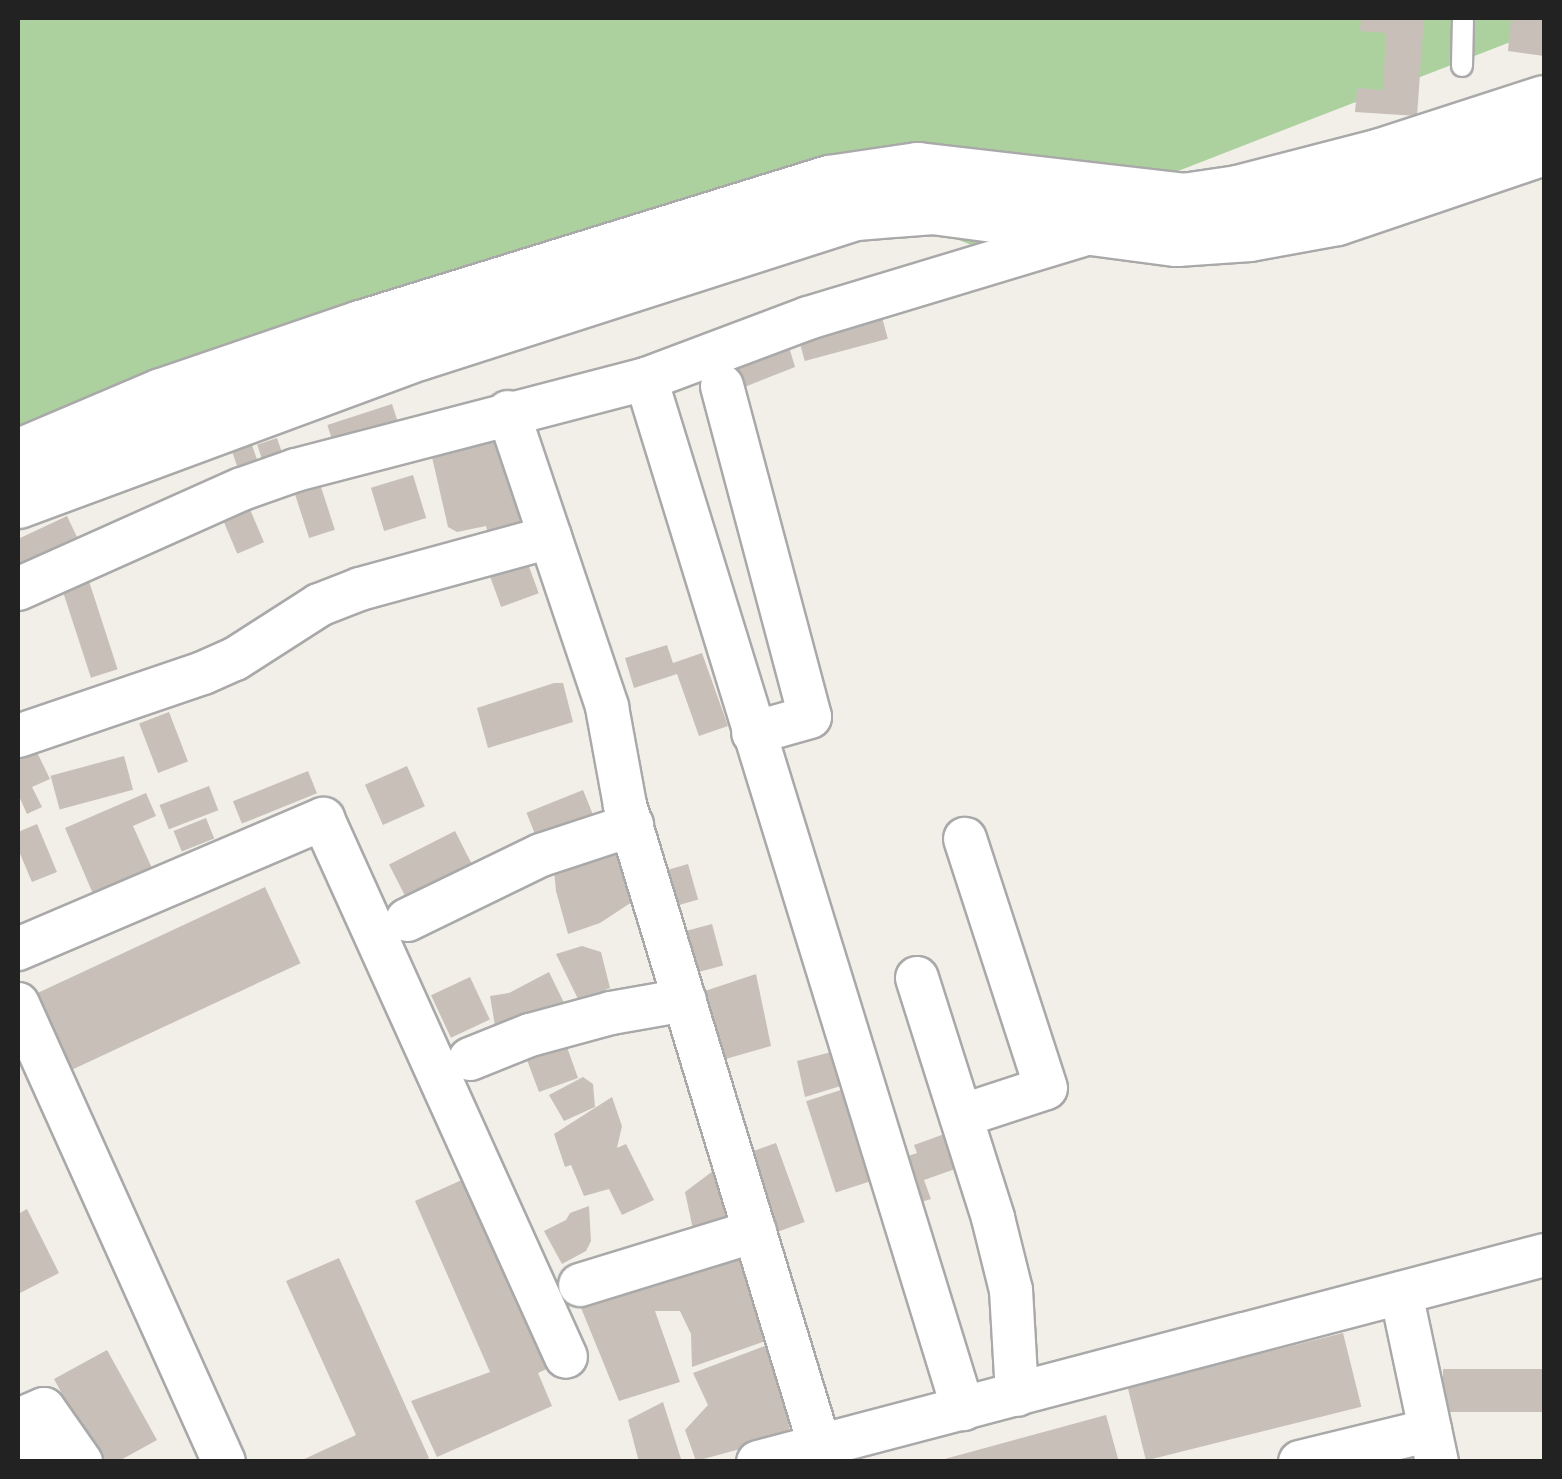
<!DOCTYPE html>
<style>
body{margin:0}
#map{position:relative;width:1562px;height:1479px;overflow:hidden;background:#f2efe9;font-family:Manrope,sans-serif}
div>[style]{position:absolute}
.forest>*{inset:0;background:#add19e}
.building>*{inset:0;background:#c7bfb8;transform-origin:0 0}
.roads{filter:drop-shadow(2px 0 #a9a9a9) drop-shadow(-2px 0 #a9a9a9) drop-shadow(0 2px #a9a9a9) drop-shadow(0 -2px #a9a9a9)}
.service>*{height:20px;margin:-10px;padding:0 10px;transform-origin:10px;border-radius:10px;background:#fff}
.minor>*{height:42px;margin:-21px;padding:0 21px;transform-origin:21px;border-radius:21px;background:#fff}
.tertiary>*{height:52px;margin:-26px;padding:0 26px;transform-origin:26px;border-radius:26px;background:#fff}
span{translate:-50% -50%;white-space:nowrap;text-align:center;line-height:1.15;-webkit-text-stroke:8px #fff;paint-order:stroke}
.frame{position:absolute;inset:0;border:20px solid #222;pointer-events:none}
</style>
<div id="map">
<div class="forest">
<i style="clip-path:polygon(18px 18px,1544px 18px,1544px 29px,1008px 237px,974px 246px,926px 227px,917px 186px,18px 454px)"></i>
</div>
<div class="building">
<i style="clip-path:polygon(1361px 18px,1424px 18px,1417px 116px,1355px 112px,1357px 88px,1383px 90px,1386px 33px,1360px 31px)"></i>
<i style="clip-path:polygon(1511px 18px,1544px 18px,1544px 56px,1508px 51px)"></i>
<i style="left:879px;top:306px;width:34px;height:86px;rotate:75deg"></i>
<i style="clip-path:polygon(787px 340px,795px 367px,732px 392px,697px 370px)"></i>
<i style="left:392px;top:404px;width:20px;height:68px;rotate:72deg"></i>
<i style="clip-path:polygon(503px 427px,529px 537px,491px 546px,486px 526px,457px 532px,448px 527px,429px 444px)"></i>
<i style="left:277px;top:438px;width:21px;height:21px;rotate:71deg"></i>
<i style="left:252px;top:445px;width:21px;height:21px;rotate:71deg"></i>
<i style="left:413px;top:475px;width:45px;height:44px;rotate:73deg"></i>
<i style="left:320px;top:484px;width:48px;height:27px;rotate:72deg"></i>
<i style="left:246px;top:500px;width:46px;height:29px;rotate:67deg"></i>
<i style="clip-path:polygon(67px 516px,77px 537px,18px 564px,18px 539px)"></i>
<i style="left:523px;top:550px;width:46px;height:40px;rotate:70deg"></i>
<i style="left:87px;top:575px;width:99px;height:28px;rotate:72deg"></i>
<i style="clip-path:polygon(667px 645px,673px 663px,702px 653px,728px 726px,699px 736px,677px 674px,634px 688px,625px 658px)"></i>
<i style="clip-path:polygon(554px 683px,563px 683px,573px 722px,488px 748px,477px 708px)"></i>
<i style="left:169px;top:712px;width:53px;height:32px;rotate:69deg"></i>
<i style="clip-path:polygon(32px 742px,50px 779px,32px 787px,42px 807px,27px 814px,18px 794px,18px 750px)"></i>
<i style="left:124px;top:756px;width:35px;height:76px;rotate:75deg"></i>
<i style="left:407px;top:766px;width:44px;height:46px;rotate:66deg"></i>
<i style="left:308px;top:771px;width:24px;height:81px;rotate:68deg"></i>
<i style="left:209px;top:786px;width:26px;height:53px;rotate:69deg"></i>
<i style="left:583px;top:790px;width:37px;height:61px;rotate:68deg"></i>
<i style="clip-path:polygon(146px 793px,156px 816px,133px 826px,155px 875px,96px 901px,65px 828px)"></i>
<i style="left:206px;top:818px;width:22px;height:35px;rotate:68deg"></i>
<i style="clip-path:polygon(37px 824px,57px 872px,32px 882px,18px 849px,18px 832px)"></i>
<i style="left:455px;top:831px;width:48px;height:74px;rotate:63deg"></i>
<i style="clip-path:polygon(616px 834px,635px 900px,600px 923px,568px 934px,556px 891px,553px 860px)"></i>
<i style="left:688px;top:864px;width:37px;height:36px;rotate:74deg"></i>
<i style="left:265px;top:887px;width:84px;height:264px;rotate:65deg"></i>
<i style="left:712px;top:924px;width:43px;height:35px;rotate:75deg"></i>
<i style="clip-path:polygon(582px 946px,601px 952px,610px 988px,579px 1001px,556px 954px)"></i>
<i style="clip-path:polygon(549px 972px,570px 1015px,495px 1026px,490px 996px,509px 993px)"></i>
<i style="clip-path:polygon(756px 974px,771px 1046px,708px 1064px,693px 995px)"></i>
<i style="left:470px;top:977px;width:47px;height:43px;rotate:65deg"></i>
<i style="clip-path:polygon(561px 1030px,578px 1078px,539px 1092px,524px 1052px)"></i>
<i style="clip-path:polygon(835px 1051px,847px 1084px,805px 1097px,797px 1061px)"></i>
<i style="clip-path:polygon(583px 1077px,593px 1084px,595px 1107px,564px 1121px,549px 1095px)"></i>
<i style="left:847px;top:1088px;width:96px;height:43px;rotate:72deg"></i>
<i style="clip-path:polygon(612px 1097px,622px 1126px,617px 1148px,626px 1144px,654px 1200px,622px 1215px,609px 1189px,584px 1196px,571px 1165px,565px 1167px,554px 1134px)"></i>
<i style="clip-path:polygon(950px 1132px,961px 1167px,924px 1180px,931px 1199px,901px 1208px,887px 1163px,917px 1153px,914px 1145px)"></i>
<i style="left:776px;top:1143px;width:84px;height:41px;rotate:70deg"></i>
<i style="clip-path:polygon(713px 1171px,735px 1230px,697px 1248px,685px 1192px)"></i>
<i style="clip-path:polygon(464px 1179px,549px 1368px,538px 1373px,552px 1406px,437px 1457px,411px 1401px,490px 1372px,415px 1201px)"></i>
<i style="clip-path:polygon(589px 1206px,591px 1241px,586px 1251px,562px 1264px,544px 1231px,566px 1220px,570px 1213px)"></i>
<i style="clip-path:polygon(27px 1209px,59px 1273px,18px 1294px,18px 1214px)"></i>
<i style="clip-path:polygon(744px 1234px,777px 1337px,692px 1367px,691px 1334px,680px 1311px,655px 1311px,680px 1382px,619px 1401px,577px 1298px)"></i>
<i style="clip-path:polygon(339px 1258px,429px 1458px,421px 1462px,298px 1462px,356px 1435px,286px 1281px)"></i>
<i style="left:1343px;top:1333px;width:76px;height:222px;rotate:76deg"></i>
<i style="clip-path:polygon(770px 1344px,791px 1435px,696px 1461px,685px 1430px,708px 1405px,693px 1373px)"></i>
<i style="clip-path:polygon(107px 1350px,157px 1440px,117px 1462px,99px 1462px,54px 1379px)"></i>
<i style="left:1544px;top:1369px;width:43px;height:101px;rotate:90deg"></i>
<i style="clip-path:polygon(663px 1402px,682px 1462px,639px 1462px,628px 1420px)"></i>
<i style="clip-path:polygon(1106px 1415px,1119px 1462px,942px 1462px,941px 1460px)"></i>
</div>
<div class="roads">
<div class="service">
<i style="left:1462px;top:66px;width:48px;rotate:-88.8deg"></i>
</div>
<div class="minor">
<i style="left:646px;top:379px;width:1078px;rotate:72.89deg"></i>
<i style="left:722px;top:386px;width:342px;rotate:75.1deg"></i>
<i style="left:810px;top:717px;width:59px;rotate:164.3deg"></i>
<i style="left:508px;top:412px;width:311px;rotate:71.4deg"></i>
<i style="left:607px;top:707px;width:100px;rotate:79.6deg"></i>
<i style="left:625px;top:805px;width:671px;rotate:73.1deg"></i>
<i style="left:18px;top:589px;width:245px;rotate:-24.1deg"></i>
<i style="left:242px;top:489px;width:57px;rotate:-19.4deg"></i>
<i style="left:296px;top:470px;width:362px;rotate:-14.6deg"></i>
<i style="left:646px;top:379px;width:173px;rotate:-20.6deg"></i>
<i style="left:808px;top:318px;width:301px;rotate:-16.8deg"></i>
<i style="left:18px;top:736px;width:195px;rotate:-18.8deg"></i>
<i style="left:203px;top:673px;width:35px;rotate:-24deg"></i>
<i style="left:235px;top:659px;width:100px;rotate:-32.7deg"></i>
<i style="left:319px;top:605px;width:44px;rotate:-21.3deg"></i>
<i style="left:360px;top:589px;width:197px;rotate:-15.3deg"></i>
<i style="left:407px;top:920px;width:149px;rotate:-25.9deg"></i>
<i style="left:541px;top:855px;width:96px;rotate:-18.2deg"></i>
<i style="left:18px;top:949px;width:332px;rotate:-23.1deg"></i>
<i style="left:323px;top:819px;width:590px;rotate:65.69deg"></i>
<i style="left:917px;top:978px;width:252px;rotate:72.4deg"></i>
<i style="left:993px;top:1218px;width:74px;rotate:76deg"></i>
<i style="left:1011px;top:1290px;width:105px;rotate:86.7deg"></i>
<i style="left:18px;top:1004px;width:502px;rotate:65.78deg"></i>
<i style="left:470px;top:1059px;width:65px;rotate:-21.8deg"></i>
<i style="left:530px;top:1035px;width:84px;rotate:-15.2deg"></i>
<i style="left:611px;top:1013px;width:75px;rotate:-10deg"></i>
<i style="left:961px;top:1116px;width:89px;rotate:-18.2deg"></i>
<i style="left:1046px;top:1088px;width:262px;rotate:-108deg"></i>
<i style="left:580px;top:1285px;width:183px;rotate:-17.1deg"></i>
<i style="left:1401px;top:1293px;width:173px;rotate:78deg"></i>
<i style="left:18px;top:1420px;width:28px;rotate:-23deg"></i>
<i style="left:44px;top:1409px;width:65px;rotate:55.1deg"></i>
<i style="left:18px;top:1434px;width:38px;rotate:47deg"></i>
<i style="left:758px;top:1462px;width:813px;rotate:-14.75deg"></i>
<i style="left:1300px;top:1462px;width:134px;rotate:-13.8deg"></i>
</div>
<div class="tertiary">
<i style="left:18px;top:456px;width:156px;rotate:-23deg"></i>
<i style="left:162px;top:395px;width:210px;rotate:-18.9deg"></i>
<i style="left:361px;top:327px;width:491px;rotate:-17.2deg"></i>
<i style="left:830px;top:182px;width:89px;rotate:-8.4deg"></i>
<i style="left:918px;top:169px;width:268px;rotate:6.6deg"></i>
<i style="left:1184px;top:200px;width:55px;rotate:-8.4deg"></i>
<i style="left:1238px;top:192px;width:148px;rotate:-14.5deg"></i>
<i style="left:1381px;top:155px;width:171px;rotate:-18deg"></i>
<i style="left:18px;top:502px;width:427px;rotate:-20.3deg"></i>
<i style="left:419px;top:354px;width:459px;rotate:-17.8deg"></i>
<i style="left:856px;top:214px;width:77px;rotate:-4.5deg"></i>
<i style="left:933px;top:208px;width:246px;rotate:7.5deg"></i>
<i style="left:1177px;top:240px;width:73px;rotate:-3.9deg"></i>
<i style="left:1250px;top:235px;width:88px;rotate:-10.4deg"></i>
<i style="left:1337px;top:219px;width:219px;rotate:-18.7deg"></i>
</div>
</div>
<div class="frame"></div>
</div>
